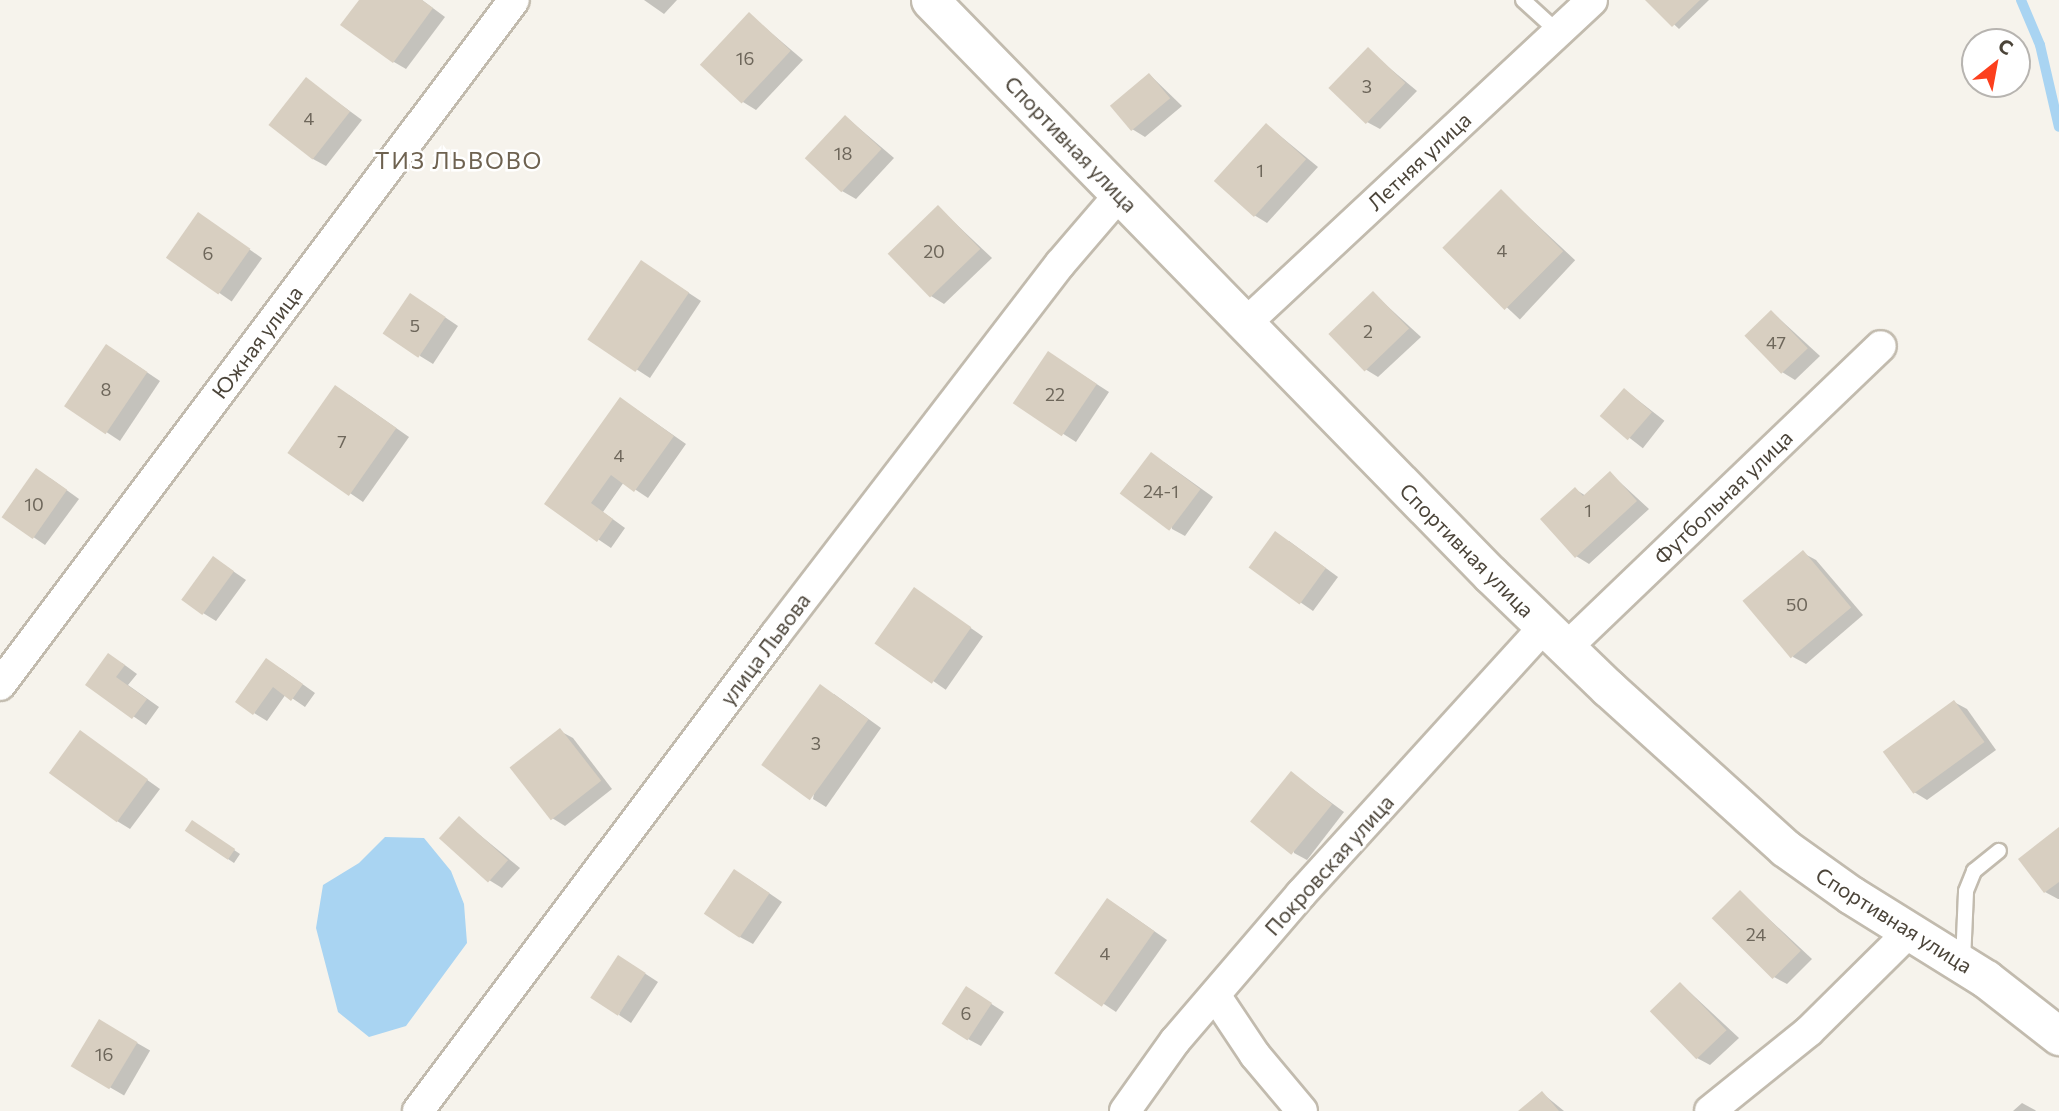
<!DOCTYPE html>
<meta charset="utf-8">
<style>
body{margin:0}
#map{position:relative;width:2059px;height:1111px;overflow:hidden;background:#f6f3ec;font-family:Commissioner,sans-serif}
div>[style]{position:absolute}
.water>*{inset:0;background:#a9d4f2}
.shadow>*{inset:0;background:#0003;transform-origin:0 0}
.stream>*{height:10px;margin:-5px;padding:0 5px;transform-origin:5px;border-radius:5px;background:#a9d4f2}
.building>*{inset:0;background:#d8cfc1;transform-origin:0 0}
.roads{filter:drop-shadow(2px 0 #c2bbae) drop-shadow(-2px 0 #c2bbae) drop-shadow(0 2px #c2bbae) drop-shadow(0 -2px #c2bbae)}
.service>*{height:14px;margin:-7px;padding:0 7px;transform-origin:7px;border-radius:7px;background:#fff}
.minor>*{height:30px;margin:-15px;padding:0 15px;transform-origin:15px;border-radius:15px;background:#fff}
.tertiary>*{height:37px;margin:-18.5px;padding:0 18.5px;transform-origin:18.5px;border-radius:18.5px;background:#fff}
span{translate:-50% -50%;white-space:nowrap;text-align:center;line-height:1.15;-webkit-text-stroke:5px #fff;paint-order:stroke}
.number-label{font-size:18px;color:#6e675b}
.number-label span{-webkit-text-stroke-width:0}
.street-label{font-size:21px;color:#4b4439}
.neighbourhood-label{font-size:23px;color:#6e6250;letter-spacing:2px}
.north{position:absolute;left:1961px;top:28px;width:70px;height:70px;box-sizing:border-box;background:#fff;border:2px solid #b7b4b0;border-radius:50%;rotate:31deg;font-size:19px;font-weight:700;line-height:28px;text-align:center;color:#4b4439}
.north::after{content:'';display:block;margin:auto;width:24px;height:32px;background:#fc3f1d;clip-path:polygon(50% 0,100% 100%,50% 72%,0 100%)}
</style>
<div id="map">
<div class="water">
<i style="clip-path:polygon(385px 837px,424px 838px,451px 871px,464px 904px,467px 943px,406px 1026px,369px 1037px,338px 1012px,316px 928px,323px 885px,359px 863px)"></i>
</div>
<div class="shadow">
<i style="clip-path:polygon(361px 0,422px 0,445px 17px,406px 69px,394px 62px)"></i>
<i style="clip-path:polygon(644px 0,677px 0,664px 14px)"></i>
<i style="clip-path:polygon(1648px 0,1709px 0,1679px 29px)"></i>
<i style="clip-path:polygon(749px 14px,803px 60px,756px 110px,743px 102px)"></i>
<i style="clip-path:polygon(1368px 50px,1417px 91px,1380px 129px,1367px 122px)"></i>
<i style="clip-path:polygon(1150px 75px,1182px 106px,1145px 137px,1132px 129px)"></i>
<i style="clip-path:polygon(306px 79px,362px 120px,326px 166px,313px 159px)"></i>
<i style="clip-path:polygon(846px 117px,894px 158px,856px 199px,842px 191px)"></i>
<i style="clip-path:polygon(1267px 125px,1318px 167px,1267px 223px,1254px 215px)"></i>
<i style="left:1502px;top:192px;width:100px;height:81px;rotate:43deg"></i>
<i style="clip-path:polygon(938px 207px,992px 258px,944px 304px,931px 296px)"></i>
<i style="left:199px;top:214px;width:77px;height:53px;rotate:35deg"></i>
<i style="clip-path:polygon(654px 270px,701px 301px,650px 378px,591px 340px)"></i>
<i style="clip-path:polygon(1373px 293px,1421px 337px,1378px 377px,1365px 369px)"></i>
<i style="clip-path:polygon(424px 303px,458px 326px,433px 364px,420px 356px)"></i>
<i style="clip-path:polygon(1772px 312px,1820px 356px,1795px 380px,1782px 372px)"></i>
<i style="clip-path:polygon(120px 354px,160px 381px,120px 441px,67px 406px)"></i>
<i style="clip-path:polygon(1061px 361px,1109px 392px,1076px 442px,1015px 403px)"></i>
<i style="left:1625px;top:390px;width:50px;height:35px;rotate:38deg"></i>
<i style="clip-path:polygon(349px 395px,409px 437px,363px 502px,290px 452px)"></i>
<i style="clip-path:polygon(633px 407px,686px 444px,648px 498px,624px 482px,603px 512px,625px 528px,611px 548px,546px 504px)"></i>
<i style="clip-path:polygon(1164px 462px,1213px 497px,1185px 536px,1172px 529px)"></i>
<i style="clip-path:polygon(1610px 473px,1649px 509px,1589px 564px,1576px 556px,1575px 489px,1586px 496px)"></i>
<i style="clip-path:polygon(50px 478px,79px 499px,45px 545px,4px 517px)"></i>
<i style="clip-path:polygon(1289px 541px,1338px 577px,1313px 611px,1251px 568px)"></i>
<i style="clip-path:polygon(1803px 553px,1816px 560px,1863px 615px,1806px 664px,1793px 657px)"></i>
<i style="clip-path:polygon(214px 558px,246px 580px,216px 621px,203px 613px)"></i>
<i style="left:915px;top:589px;width:83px;height:65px;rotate:35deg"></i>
<i style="clip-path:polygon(122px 663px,137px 674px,128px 685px,159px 707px,146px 725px,88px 685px)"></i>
<i style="clip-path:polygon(280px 668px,315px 693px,305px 707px,286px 694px,267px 721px,254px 713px)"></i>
<i style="clip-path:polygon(834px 694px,881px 728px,826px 807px,813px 799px)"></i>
<i style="clip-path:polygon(1954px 702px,1967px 709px,1996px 750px,1927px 800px,1914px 792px)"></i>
<i style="clip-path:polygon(560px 731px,573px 738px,612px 789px,565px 826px,552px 818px,512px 767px)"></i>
<i style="clip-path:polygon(80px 732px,160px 789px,130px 829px,117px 821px)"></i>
<i style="clip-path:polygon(1291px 773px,1344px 812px,1307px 860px,1294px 853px)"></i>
<i style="clip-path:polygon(459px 818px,520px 868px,502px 888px,489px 880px)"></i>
<i style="clip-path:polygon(199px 826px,240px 854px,234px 863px,228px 859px)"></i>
<i style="clip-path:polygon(2059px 829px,2059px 899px,2058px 899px,2045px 892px)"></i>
<i style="clip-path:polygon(747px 878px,782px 902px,753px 944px,740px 937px)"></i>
<i style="clip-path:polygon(1740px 892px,1812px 959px,1787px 984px,1774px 977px)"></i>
<i style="clip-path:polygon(1121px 908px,1167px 940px,1116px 1012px,1057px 973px)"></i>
<i style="clip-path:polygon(632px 965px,658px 982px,631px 1023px,619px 1015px)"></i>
<i style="clip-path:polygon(1681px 984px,1739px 1038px,1710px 1065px,1697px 1058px,1652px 1011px)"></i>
<i style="clip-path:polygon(979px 996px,1004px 1012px,981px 1046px,968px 1039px)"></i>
<i style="left:99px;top:1021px;width:59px;height:52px;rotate:30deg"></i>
<i style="clip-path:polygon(1542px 1093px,1564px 1111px,1521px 1111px)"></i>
<i style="clip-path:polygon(2022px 1103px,2035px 1110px,2036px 1111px,2013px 1111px)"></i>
</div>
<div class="stream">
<i style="left:2021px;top:0;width:49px;rotate:67.1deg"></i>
<i style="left:2040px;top:45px;width:84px;rotate:77deg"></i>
</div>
<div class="building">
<i style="clip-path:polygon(359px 0,422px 0,433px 8px,393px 63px,340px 25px)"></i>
<i style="clip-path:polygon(1645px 0,1700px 0,1672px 27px)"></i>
<i style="left:749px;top:12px;width:57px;height:72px;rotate:43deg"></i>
<i style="left:1368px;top:47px;width:52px;height:57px;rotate:44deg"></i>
<i style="left:1149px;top:73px;width:33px;height:51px;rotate:50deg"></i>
<i style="left:306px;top:77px;width:56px;height:61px;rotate:38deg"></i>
<i style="left:845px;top:115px;width:50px;height:59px;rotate:43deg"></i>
<i style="left:1266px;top:123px;width:54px;height:78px;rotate:42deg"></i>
<i style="left:1501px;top:189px;width:88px;height:83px;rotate:45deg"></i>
<i style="left:938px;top:205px;width:61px;height:70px;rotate:46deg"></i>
<i style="left:198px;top:212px;width:64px;height:56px;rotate:35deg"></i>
<i style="left:641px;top:260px;width:58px;height:96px;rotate:34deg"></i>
<i style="left:1373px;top:291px;width:52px;height:62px;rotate:46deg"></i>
<i style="left:410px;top:293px;width:43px;height:49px;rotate:34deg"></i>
<i style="left:1771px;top:310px;width:53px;height:37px;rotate:46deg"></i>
<i style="left:106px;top:344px;width:50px;height:75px;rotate:34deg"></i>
<i style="left:1048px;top:351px;width:59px;height:63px;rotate:34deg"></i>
<i style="left:335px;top:385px;width:75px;height:83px;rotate:35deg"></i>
<i style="left:1624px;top:388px;width:37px;height:37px;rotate:41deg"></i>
<i style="clip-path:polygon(620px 397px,674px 436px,634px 492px,611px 475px,591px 503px,613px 519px,597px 542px,544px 504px)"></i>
<i style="left:1151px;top:452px;width:62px;height:52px;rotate:37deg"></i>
<i style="left:36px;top:468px;width:38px;height:60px;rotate:35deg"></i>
<i style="clip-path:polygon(1610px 471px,1637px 501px,1575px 558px,1540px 519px,1575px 487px,1583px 496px)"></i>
<i style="left:1275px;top:531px;width:63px;height:45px;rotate:36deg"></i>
<i style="left:1803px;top:550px;width:75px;height:79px;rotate:50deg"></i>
<i style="left:213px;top:556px;width:26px;height:54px;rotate:36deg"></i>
<i style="left:914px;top:587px;width:70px;height:69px;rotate:35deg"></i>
<i style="clip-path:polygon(108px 653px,125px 665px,116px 677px,147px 699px,132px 719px,85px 685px)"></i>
<i style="clip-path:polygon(266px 658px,303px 684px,291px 701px,273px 687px,253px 715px,235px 702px)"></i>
<i style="left:820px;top:684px;width:60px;height:100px;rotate:36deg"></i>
<i style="left:1954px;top:700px;width:52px;height:88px;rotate:54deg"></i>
<i style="left:560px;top:728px;width:67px;height:64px;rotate:52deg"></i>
<i style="left:80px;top:730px;width:84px;height:53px;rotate:36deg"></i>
<i style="left:1291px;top:771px;width:53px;height:65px;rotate:39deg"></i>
<i style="left:459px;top:816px;width:66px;height:30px;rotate:42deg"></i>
<i style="left:192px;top:820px;width:52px;height:13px;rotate:34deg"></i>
<i style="clip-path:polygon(2059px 827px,2059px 882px,2044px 893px,2018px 859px)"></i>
<i style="left:734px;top:869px;width:43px;height:54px;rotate:34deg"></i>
<i style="left:1740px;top:890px;width:86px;height:40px;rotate:45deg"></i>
<i style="left:1107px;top:898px;width:58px;height:92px;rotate:35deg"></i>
<i style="left:618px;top:955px;width:33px;height:51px;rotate:33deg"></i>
<i style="left:1680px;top:982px;width:67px;height:42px;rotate:46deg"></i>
<i style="left:966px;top:986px;width:31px;height:45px;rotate:33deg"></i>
<i style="left:99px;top:1019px;width:45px;height:55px;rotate:31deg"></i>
<i style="clip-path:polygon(1542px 1091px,1559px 1111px,1518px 1111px)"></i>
</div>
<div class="roads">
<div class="service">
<i style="left:1523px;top:0;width:47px;rotate:42.4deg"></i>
<i style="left:1963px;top:961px;width:70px;rotate:-87.5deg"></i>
<i style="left:1966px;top:891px;width:22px;rotate:-68deg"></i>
<i style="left:1974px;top:871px;width:32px;rotate:-39deg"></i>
</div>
<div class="minor">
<i style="left:1246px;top:323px;width:473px;rotate:-43deg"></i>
<i style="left:1566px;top:648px;width:436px;rotate:-43.8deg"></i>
<i style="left:0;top:685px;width:856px;rotate:-53.12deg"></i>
<i style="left:1215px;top:995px;width:72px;rotate:56.3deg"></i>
<i style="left:1255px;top:1055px;width:73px;rotate:50deg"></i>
<i style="left:418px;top:1111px;width:596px;rotate:-53.11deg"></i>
<i style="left:776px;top:634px;width:466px;rotate:-52.5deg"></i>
<i style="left:1060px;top:264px;width:92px;rotate:-49.4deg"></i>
<i style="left:1125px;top:1111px;width:86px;rotate:-54.5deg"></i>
<i style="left:1175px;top:1041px;width:194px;rotate:-49.4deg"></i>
<i style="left:1301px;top:894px;width:361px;rotate:-47.7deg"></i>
<i style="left:1710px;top:1111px;width:127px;rotate:-38.9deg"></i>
<i style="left:1809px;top:1031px;width:142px;rotate:-44.7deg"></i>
</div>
<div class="tertiary">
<i style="left:930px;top:0;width:803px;rotate:45.71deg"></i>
<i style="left:1491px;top:575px;width:163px;rotate:44deg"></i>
<i style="left:1608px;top:688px;width:239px;rotate:42.1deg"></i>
<i style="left:1785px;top:848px;width:81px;rotate:35.5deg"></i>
<i style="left:1851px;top:895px;width:159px;rotate:31.9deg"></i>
<i style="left:1986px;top:979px;width:93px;rotate:38deg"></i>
</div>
</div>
<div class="number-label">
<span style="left:745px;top:58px">16</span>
<span style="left:1367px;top:86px">3</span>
<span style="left:309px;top:118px">4</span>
<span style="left:843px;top:153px">18</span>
<span style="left:1260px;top:170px">1</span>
<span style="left:1502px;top:250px">4</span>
<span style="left:934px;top:251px">20</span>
<span style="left:208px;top:253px">6</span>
<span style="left:415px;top:325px">5</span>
<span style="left:1368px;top:331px">2</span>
<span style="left:1776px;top:342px">47</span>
<span style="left:106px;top:389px">8</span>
<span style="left:1055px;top:394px">22</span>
<span style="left:342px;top:441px">7</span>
<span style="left:619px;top:455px">4</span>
<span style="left:1161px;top:491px">24-1</span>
<span style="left:34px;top:504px">10</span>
<span style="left:1588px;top:510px">1</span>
<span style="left:1797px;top:604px">50</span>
<span style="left:816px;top:743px">3</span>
<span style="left:1756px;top:934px">24</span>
<span style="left:1105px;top:953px">4</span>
<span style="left:966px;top:1013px">6</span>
<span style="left:104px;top:1054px">16</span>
</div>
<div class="street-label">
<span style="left:1071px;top:144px;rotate:46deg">Спортивная улица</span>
<span style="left:1419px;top:161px;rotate:-43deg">Летняя улица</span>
<span style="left:257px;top:342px;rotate:-53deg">Южная улица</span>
<span style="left:1723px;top:497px;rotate:-44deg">Футбольная улица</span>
<span style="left:1467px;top:550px;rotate:45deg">Спортивная улица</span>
<span style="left:765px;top:649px;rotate:-53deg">улица Львова</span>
<span style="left:1329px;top:865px;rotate:-48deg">Покровская улица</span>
<span style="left:1894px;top:920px;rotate:32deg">Спортивная улица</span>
</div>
<div class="neighbourhood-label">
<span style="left:459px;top:160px">ТИЗ ЛЬВОВО</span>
</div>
<div class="north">С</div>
</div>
